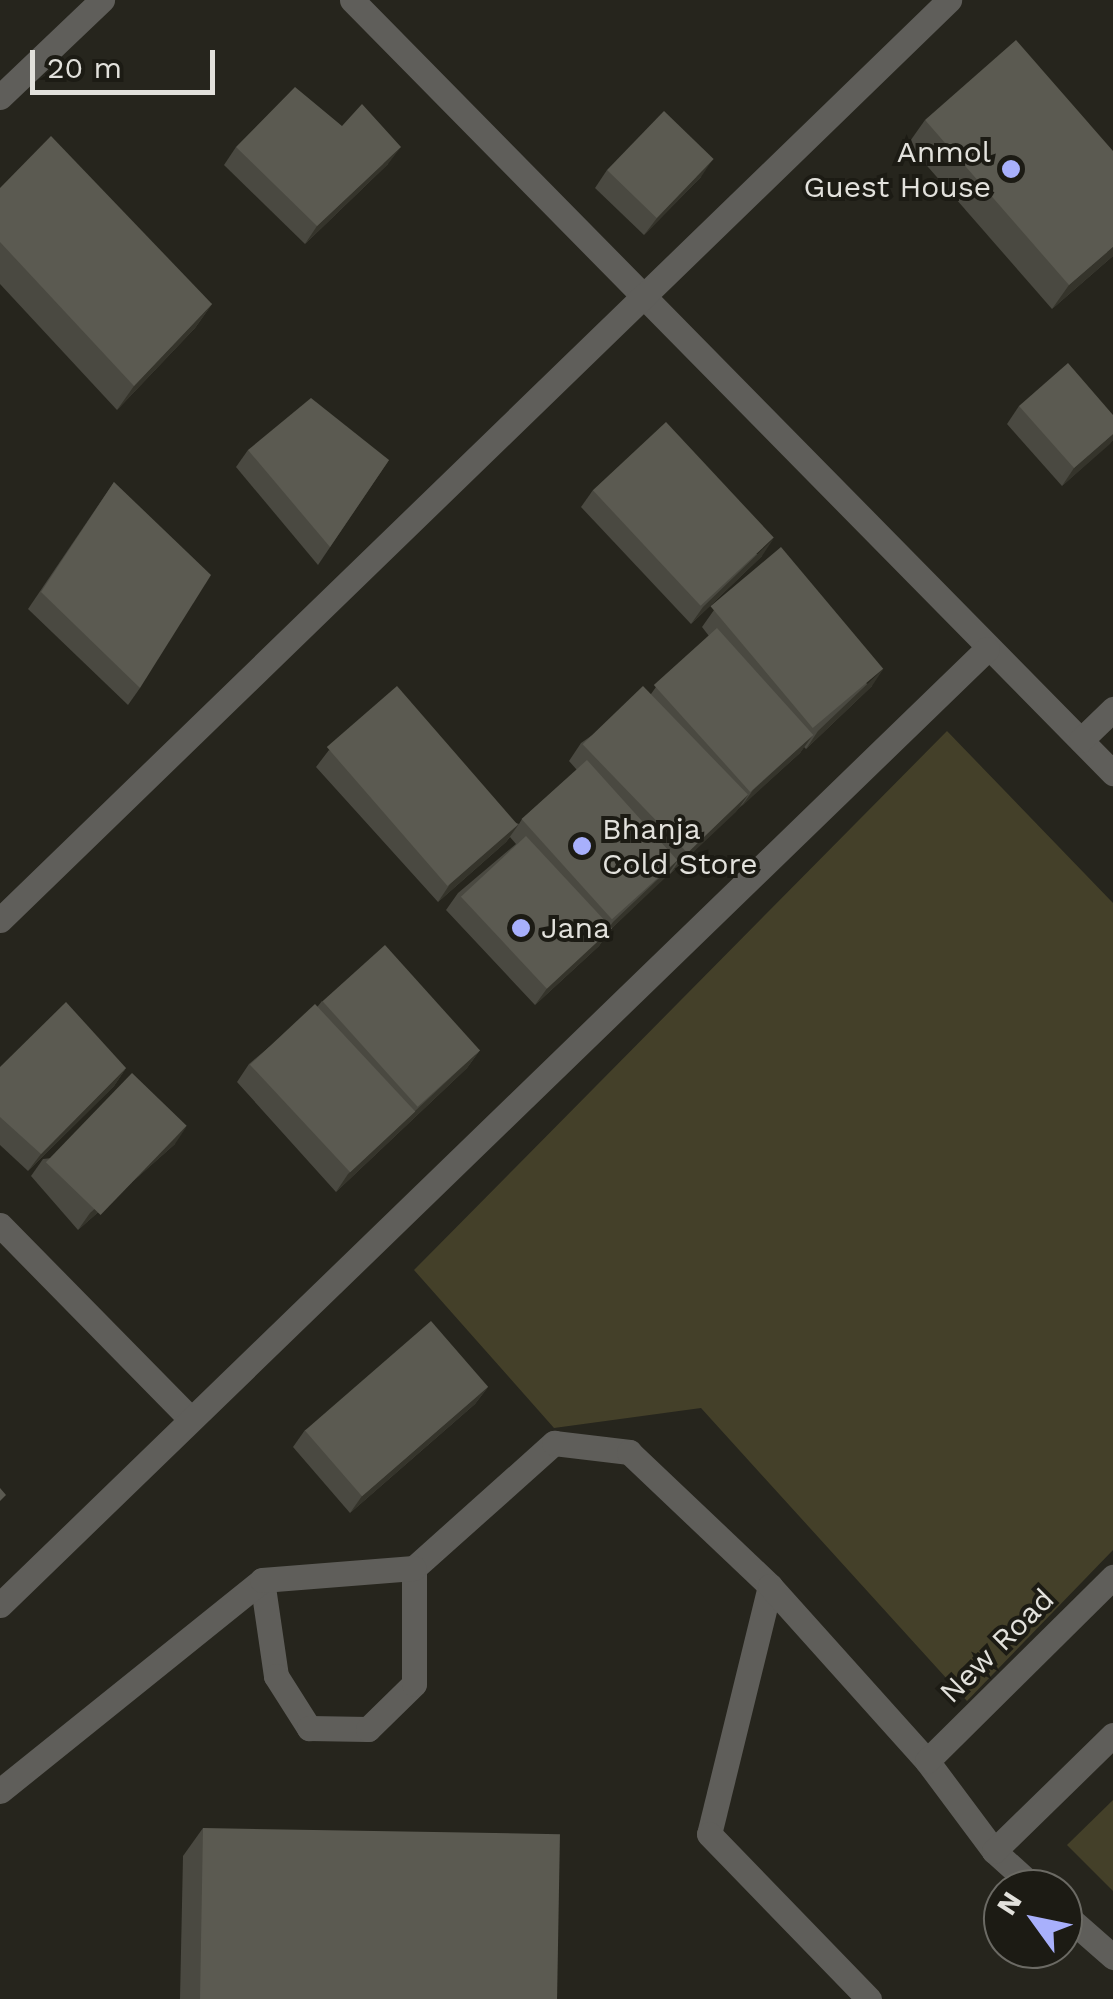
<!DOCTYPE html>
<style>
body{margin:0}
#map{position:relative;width:1113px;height:1999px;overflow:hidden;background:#26251d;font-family:"Work Sans",sans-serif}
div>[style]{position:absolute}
.green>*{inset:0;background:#444029}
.lane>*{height:25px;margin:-12.5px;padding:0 12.5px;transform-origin:12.5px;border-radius:12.5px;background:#5f5e5a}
.street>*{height:25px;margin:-12.5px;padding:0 12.5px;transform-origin:12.5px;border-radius:12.5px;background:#5f5e5a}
.wall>*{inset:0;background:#4a4941}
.shaded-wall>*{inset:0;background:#35342b}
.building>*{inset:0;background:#5b5a51;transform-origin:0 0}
.dots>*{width:28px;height:28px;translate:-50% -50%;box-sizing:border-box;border:5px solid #1c1b14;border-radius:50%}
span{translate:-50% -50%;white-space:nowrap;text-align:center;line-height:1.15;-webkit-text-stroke:8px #1c1b14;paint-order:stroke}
.poi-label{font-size:30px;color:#e2e1dc}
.right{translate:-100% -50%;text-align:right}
.left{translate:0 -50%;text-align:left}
.street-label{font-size:30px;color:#e2e1dc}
.north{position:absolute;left:983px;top:1869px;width:100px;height:100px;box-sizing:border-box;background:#1c1b14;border:2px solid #6b6a64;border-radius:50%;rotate:303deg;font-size:28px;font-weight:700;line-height:40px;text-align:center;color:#e2e1dc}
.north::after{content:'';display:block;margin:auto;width:35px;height:45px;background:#a8b0fc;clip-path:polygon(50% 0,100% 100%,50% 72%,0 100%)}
.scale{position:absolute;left:30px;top:50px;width:185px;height:45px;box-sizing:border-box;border:5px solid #e2e1dc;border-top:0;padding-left:12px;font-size:30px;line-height:35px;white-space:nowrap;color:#e2e1dc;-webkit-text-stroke:8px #1c1b14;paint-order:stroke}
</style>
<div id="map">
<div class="green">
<i style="clip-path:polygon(947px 731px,1113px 903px,1113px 1550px,967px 1701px,701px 1408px,554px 1428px,414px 1270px)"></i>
<i style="clip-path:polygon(1113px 1800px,1113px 1891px,1067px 1845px)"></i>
</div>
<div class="lane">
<i style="left:262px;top:1580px;width:97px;rotate:81.7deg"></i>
<i style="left:276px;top:1676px;width:62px;rotate:57.6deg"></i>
<i style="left:309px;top:1728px;width:59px;rotate:1deg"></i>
<i style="left:368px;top:1729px;width:64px;rotate:-44.4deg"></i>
<i style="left:414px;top:1684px;width:116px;rotate:-90deg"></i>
<i style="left:414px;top:1568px;width:188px;rotate:-41.8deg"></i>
<i style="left:554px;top:1443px;width:76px;rotate:6.8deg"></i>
<i style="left:629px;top:1452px;width:195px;rotate:43.5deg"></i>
<i style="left:770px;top:1586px;width:255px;rotate:103.8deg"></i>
<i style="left:709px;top:1834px;width:230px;rotate:45.9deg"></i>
<i style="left:770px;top:1586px;width:235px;rotate:48.1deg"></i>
<i style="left:927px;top:1761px;width:112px;rotate:53.3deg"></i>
<i style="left:994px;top:1851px;width:57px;rotate:42.1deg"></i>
<i style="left:0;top:1791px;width:336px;rotate:-38.8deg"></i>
<i style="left:262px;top:1580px;width:152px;rotate:-4.5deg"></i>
<i style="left:1063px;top:1913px;width:67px;rotate:41.3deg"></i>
</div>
<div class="street">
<i style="left:352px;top:0;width:1085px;rotate:45.45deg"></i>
<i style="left:0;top:97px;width:141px;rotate:-43.6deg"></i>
<i style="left:1081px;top:740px;width:45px;rotate:-44.1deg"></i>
<i style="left:0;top:920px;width:1322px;rotate:-44.11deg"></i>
<i style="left:0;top:1225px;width:269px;rotate:45.5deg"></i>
<i style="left:0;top:1605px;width:1374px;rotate:-44.09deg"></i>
<i style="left:927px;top:1761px;width:262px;rotate:-44.7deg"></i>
<i style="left:994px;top:1851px;width:166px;rotate:-44.3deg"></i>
</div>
<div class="wall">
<i style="clip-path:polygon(925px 120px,1113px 256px,1052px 309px,908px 144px)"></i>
<i style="clip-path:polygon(236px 147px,388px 164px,305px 244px,224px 165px)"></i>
<i style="clip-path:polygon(607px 170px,701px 177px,644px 235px,595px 188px)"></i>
<i style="clip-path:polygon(0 188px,212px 304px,195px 328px,117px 410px,0 284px)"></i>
<i style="clip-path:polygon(1019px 406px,1113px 415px,1113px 440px,1062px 486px,1007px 424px)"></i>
<i style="clip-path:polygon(248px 450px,389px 460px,318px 565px,236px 467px)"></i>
<i style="clip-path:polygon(114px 482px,140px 688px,128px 705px,28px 609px)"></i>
<i style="clip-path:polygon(593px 490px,762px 556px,691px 624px,581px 507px)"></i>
<i style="clip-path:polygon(714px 610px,872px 686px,806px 749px,804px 747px,800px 753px,740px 807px,670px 874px,669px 873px,609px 931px,599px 946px,535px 1005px,446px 910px,458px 893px,516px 844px,510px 837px,506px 842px,438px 902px,316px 767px,329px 750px,519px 824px,522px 819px,577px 770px,569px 761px,581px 743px,651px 694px,656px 687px,709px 636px,702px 627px)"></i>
<i style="clip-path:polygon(322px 1001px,480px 1050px,467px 1068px,336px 1192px,237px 1082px,249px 1064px,318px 1006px)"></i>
<i style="clip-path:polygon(0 1067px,126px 1068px,114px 1086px,28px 1171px,0 1145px)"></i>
<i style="clip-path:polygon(175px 1144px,78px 1230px,31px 1176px,43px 1159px)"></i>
<i style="clip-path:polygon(488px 1387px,475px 1404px,350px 1513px,293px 1447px,305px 1430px)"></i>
<i style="clip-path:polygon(203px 1828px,556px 1999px,180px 1999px,183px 1856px)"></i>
</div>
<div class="shaded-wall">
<i style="clip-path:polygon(401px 147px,388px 164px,305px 244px,317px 226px)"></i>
<i style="clip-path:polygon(713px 159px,701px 177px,644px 235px,657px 218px)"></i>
<i style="clip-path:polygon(1113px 247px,1113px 256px,1052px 309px,1069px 285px)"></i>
<i style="clip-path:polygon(212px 304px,195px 328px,117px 410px,134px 386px)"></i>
<i style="clip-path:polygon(1113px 434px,1113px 440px,1110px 444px,1062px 486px,1074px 468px)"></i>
<i style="clip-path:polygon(774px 538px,762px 556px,691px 624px,703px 607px)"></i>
<i style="clip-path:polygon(884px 668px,872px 686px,806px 749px,818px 731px)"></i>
<i style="clip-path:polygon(813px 735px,800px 753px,741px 807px,753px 790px)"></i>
<i style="clip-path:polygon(748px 795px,736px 812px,670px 874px,682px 857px)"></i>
<i style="clip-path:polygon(519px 824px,506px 842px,438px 902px,450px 884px)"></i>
<i style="clip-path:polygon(678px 860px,665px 878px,609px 931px,599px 946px,535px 1005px,548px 987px,604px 935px,613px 922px)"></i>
<i style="clip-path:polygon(480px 1050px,467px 1068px,336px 1192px,348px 1174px)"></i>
<i style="clip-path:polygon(126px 1068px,114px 1086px,28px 1171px,41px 1154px)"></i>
<i style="clip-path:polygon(187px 1126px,175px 1144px,78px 1230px,90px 1213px)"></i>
<i style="clip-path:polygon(488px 1387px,475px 1404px,350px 1513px,362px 1496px)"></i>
</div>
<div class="building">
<i style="clip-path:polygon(1016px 40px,1113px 151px,1113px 247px,1069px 285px,925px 120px)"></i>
<i style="clip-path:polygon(295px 87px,342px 126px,362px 104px,401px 147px,317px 226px,236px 147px)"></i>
<i style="left:664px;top:111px;width:69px;height:82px;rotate:44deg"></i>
<i style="clip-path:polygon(51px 136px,212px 304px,134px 386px,0 242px,0 188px)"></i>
<i style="clip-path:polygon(1068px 363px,1113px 415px,1113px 434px,1074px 468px,1019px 406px)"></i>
<i style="clip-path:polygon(311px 398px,389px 460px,330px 547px,248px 450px)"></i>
<i style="left:666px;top:422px;width:158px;height:100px;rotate:47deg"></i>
<i style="clip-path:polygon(114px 482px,211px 575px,140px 688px,41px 592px)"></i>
<i style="left:781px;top:547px;width:159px;height:92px;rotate:50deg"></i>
<i style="left:717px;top:628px;width:144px;height:85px;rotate:48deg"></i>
<i style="left:397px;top:686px;width:184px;height:93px;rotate:49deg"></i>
<i style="left:643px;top:686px;width:151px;height:84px;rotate:46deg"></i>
<i style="left:587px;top:760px;width:135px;height:88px;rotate:48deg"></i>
<i style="left:526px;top:836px;width:126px;height:89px;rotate:47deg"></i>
<i style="left:385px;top:945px;width:142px;height:84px;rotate:48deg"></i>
<i style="clip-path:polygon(66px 1002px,126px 1068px,41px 1154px,0 1117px,0 1067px)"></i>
<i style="left:315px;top:1004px;width:147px;height:89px;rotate:47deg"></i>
<i style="left:132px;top:1073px;width:76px;height:124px;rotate:44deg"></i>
<i style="left:431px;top:1321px;width:87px;height:167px;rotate:49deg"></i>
<i style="clip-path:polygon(0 1488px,6px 1495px,0 1501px)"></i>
<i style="left:203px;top:1828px;width:357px;height:171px;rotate:1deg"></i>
</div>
<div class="dots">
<i style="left:1011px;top:169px;background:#a8b0fc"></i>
<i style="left:582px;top:846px;background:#a8b0fc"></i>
<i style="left:521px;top:928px;background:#a8b0fc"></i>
</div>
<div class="poi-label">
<span class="right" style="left:991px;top:169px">Anmol<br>Guest House</span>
<span class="left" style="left:602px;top:846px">Bhanja<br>Cold Store</span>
<span class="left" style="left:541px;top:928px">Jana</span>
</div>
<div class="street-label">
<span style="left:997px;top:1646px;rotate:-45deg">New Road</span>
</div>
<div class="north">N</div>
<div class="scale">20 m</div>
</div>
